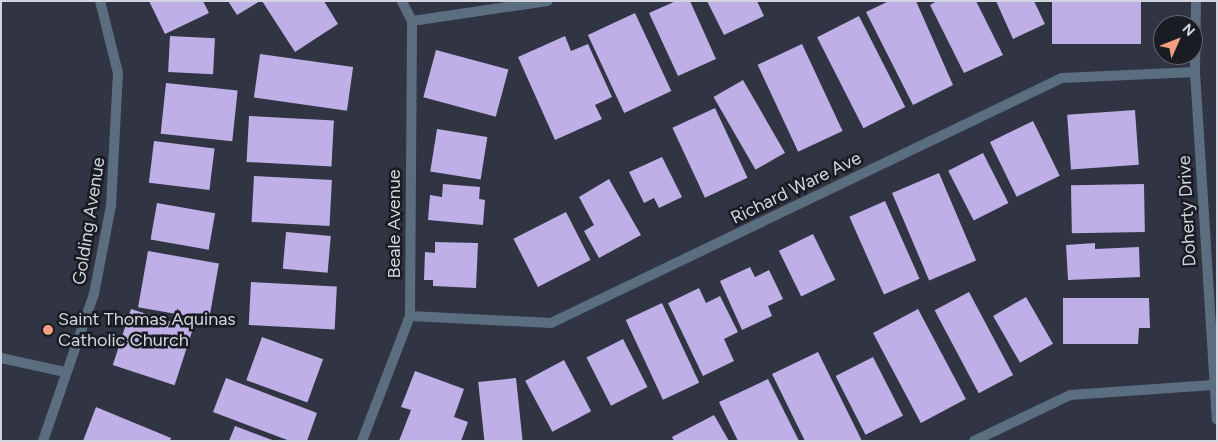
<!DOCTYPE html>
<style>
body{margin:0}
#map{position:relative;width:1218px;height:442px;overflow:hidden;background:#303443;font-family:Figtree,sans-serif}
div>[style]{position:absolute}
.building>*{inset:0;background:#beafe7;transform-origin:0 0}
.street>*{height:10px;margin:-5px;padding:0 5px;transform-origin:5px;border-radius:5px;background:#5b6e80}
.dots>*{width:14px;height:14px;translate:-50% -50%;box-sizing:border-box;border:2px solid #1a1c23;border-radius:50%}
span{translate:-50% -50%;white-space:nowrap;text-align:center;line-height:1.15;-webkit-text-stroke:5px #1a1c23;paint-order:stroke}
.street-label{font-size:18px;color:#d2d5df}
.poi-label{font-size:18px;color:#d2d5df}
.left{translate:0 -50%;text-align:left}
.frame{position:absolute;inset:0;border:2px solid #d2d5df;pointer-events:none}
.north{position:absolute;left:1153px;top:15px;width:50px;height:50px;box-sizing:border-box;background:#1a1c23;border:1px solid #64666e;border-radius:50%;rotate:46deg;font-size:14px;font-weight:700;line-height:20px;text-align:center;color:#d2d5df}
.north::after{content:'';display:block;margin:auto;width:18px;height:22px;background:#f39f83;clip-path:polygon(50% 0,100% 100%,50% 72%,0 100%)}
</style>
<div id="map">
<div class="building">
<i style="clip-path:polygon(149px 1px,203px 1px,209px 13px,165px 34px)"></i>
<i style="clip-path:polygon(228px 1px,260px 1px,237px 15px)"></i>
<i style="clip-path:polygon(262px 1px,324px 1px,338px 24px,295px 52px)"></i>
<i style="clip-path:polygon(676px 1px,690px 1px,716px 59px,678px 76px,649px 13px)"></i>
<i style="clip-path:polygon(707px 1px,757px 1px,764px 16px,724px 35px)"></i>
<i style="clip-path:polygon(889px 1px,916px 1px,953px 85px,913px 105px,866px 12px)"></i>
<i style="clip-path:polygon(937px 1px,976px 1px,1003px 55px,964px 73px,930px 5px)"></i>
<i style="clip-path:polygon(996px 1px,1034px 1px,1045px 24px,1013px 39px)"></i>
<i style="left:1052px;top:1px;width:89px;height:43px"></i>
<i style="left:635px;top:13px;width:86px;height:52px;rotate:65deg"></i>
<i style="left:859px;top:16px;width:102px;height:47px;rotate:63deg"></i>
<i style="left:170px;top:36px;width:45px;height:36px;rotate:3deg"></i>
<i style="clip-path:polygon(565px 36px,571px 51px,588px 44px,612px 97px,595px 105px,602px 119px,555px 140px,518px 57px)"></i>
<i style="left:802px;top:44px;width:96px;height:49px;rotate:65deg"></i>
<i style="left:436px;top:50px;width:75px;height:49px;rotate:15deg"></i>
<i style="left:260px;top:54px;width:94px;height:44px;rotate:8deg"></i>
<i style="left:743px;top:80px;width:84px;height:34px;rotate:60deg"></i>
<i style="left:166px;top:83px;width:72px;height:51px;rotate:6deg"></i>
<i style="left:715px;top:108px;width:77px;height:47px;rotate:65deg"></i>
<i style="left:1135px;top:110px;width:55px;height:68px;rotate:86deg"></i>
<i style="left:249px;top:116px;width:85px;height:46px;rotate:3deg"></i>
<i style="left:1033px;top:121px;width:61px;height:48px;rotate:64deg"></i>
<i style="left:437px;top:129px;width:51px;height:43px;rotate:9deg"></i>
<i style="left:154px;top:141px;width:61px;height:42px;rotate:7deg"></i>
<i style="left:983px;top:153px;width:56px;height:39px;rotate:63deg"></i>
<i style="clip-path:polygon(662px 157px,682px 197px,659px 208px,654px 198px,644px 203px,629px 172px)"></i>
<i style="left:939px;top:173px;width:95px;height:51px;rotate:67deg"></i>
<i style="left:254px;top:176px;width:78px;height:46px;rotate:3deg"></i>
<i style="clip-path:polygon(609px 179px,641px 235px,599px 258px,584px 231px,594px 225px,579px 197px)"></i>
<i style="clip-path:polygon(443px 184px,480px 187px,479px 199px,485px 200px,483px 225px,428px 220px,430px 195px,442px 197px)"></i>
<i style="left:1144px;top:184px;width:48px;height:73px;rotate:89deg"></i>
<i style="left:885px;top:201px;width:85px;height:39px;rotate:66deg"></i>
<i style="left:157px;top:203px;width:59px;height:37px;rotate:10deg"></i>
<i style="left:566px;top:212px;width:54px;height:59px;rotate:63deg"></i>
<i style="left:286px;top:232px;width:45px;height:37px;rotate:5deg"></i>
<i style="left:813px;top:234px;width:51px;height:38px;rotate:64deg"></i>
<i style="clip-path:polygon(435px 242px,478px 243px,476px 288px,433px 286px,433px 280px,424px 280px,425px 252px,435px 253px)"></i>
<i style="clip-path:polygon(1095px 243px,1095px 249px,1139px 247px,1140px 277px,1068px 280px,1066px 245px)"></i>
<i style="left:148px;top:251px;width:72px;height:57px;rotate:10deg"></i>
<i style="clip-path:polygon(750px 267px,755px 277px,769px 270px,783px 299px,768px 306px,772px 316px,742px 330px,720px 281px)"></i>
<i style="left:251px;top:282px;width:86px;height:43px;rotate:3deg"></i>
<i style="clip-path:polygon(699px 288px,706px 303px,720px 296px,738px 332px,724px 339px,734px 361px,703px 376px,668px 303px)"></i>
<i style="left:969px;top:292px;width:94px;height:39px;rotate:62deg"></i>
<i style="left:1026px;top:297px;width:54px;height:38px;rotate:60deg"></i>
<i style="clip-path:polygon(1063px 298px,1149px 298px,1150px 328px,1139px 328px,1138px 344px,1063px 344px)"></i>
<i style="left:662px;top:303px;width:88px;height:40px;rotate:65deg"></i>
<i style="left:131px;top:309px;width:65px;height:59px;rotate:18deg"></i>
<i style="left:918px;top:309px;width:102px;height:51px;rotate:62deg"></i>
<i style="left:262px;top:337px;width:65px;height:46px;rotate:20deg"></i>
<i style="left:623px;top:339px;width:54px;height:41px;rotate:63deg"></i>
<i style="clip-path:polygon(818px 352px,862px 441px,805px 441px,772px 374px)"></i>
<i style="left:873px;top:357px;width:66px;height:42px;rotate:63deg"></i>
<i style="left:564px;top:360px;width:58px;height:44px;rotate:62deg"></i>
<i style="clip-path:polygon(415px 371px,464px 389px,454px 417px,468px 422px,461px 441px,399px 441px,411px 410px,401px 407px)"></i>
<i style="clip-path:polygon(226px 378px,317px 413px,307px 441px,290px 441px,213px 412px)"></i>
<i style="left:516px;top:378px;width:63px;height:38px;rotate:84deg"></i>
<i style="clip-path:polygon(768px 379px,799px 441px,738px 441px,719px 402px)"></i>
<i style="clip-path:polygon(96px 407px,171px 438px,170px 441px,83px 441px)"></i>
<i style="clip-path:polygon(714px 415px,729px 441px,674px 441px,672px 437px)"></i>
<i style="clip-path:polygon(235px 426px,275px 441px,229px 441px)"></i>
</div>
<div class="street">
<i style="left:1196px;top:1px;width:71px;rotate:90.8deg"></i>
<i style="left:1195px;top:72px;width:348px;rotate:86.4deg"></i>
<i style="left:412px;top:21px;width:137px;rotate:-8.4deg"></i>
<i style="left:410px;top:316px;width:141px;rotate:2.8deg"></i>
<i style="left:551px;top:323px;width:567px;rotate:-25.62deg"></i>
<i style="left:1062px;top:78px;width:133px;rotate:-2.6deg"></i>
<i style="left:1px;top:358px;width:66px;rotate:12.3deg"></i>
<i style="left:43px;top:441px;width:156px;rotate:-70.9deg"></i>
<i style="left:94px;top:294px;width:90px;rotate:-79.1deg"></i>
<i style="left:111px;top:206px;width:133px;rotate:-87deg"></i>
<i style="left:118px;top:73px;width:74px;rotate:-104deg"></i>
<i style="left:362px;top:441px;width:134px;rotate:-69deg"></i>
<i style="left:410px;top:316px;width:295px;rotate:-89.6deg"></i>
<i style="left:412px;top:21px;width:22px;rotate:-117deg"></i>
<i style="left:974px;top:441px;width:106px;rotate:-25.6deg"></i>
<i style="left:1070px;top:395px;width:143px;rotate:-4deg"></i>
</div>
<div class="dots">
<i style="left:48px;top:330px;background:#f39f83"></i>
</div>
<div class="street-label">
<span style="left:796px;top:188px;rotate:-26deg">Richard Ware Ave</span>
<span style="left:1187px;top:211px;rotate:-93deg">Doherty Drive</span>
<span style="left:89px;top:221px;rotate:-81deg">Golding Avenue</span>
<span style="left:394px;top:224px;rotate:-90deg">Beale Avenue</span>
</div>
<div class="poi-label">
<span class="left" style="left:58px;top:330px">Saint Thomas Aquinas<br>Catholic Church</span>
</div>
<div class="frame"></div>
<div class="north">N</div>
</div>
